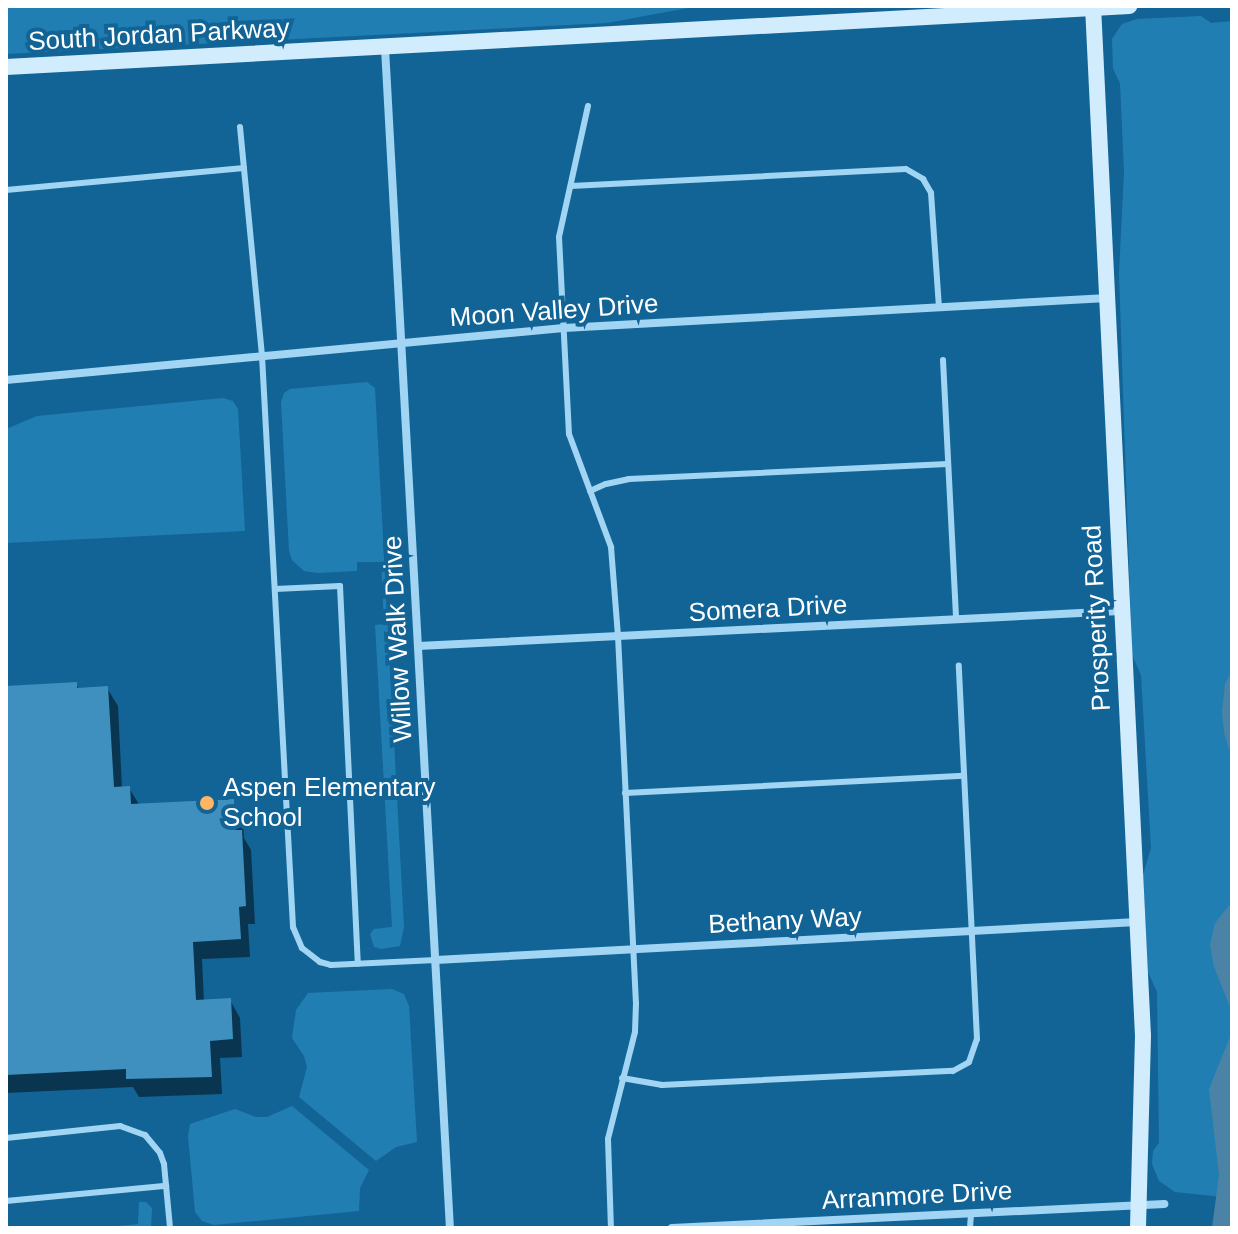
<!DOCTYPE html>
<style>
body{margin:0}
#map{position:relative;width:1238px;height:1234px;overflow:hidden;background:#126496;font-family:Arial,sans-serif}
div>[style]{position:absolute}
.green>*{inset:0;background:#217eb3}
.water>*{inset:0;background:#4a83a6}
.shadow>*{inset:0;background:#0007}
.building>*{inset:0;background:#3f90bf}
.lane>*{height:6px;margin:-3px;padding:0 3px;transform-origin:3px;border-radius:3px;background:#a1d5f3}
.street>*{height:8px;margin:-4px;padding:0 4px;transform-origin:4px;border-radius:4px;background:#a1d5f3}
.secondary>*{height:16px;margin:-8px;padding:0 8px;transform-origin:8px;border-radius:8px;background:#d1ecfd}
.dots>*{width:22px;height:22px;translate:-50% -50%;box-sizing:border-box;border:4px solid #126496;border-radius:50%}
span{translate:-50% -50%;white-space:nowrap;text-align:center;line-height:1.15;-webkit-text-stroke:8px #126496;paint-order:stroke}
.street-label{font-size:26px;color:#fff}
.poi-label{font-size:26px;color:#fff}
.left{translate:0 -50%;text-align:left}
.frame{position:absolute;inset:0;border:8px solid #fff;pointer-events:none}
</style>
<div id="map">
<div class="green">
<i style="clip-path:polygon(6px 6px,699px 6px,607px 23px,6px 54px)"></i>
<i style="clip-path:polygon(1201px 16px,1211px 23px,1232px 21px,1232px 1198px,1175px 1192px,1159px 1181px,1152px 1164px,1153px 1151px,1159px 1143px,1157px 992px,1148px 972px,1143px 875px,1151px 848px,1141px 675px,1132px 655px,1119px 274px,1124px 172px,1120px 83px,1113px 69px,1112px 39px,1122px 24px,1137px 19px)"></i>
<i style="clip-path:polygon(367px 382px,375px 388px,404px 927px,400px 946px,381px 949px,374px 947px,370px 934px,374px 929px,392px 927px,375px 625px,384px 624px,381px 562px,357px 562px,357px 571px,318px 573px,304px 571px,292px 560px,289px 551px,281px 402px,284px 393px,290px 389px)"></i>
<i style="clip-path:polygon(223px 398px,233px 401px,238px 409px,245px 531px,6px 543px,6px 429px,37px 416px)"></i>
<i style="clip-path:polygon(392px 989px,404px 994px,409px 1006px,417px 1142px,396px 1147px,376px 1161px,299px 1097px,307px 1067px,304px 1056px,292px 1038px,296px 1010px,308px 993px)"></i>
<i style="clip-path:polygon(292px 1106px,369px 1170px,360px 1188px,359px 1211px,214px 1225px,202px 1221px,195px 1212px,188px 1136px,190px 1124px,235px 1109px,256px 1117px,267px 1117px)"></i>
<i style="clip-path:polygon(139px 1202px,146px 1202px,152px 1208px,151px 1228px,99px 1228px,138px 1224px)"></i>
</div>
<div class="water">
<i style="clip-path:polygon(1232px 670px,1232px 758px,1224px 733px,1222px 712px,1225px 684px)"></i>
<i style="clip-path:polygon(1232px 902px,1232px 1012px,1214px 967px,1210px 945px,1215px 923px)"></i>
<i style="clip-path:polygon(1232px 1032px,1232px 1228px,1212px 1228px,1219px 1175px,1209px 1089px)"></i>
</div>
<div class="shadow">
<i style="clip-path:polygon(76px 684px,79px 690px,107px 688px,118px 706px,122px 788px,129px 788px,140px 806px,233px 801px,243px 819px,244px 838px,251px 850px,255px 924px,248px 924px,250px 957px,202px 959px,204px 1001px,230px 1000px,240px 1018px,242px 1057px,220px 1058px,222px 1094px,139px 1097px,133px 1087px,6px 1093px,6px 688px)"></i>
</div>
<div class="building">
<i style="clip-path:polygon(77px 682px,77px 688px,108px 686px,114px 787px,130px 786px,131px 804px,234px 799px,235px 830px,242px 830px,246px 906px,239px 907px,241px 939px,193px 942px,196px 1000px,231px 998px,233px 1039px,210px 1041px,212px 1077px,126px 1079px,126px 1069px,6px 1075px,6px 686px)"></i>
</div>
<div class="lane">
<i style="left:588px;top:106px;width:134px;rotate:102.5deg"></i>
<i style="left:559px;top:237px;width:197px;rotate:87.1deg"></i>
<i style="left:569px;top:434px;width:121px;rotate:69.6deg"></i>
<i style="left:611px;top:547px;width:89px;rotate:85.5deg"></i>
<i style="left:618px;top:636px;width:367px;rotate:87.2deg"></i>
<i style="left:636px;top:1003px;width:29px;rotate:92deg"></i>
<i style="left:635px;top:1032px;width:110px;rotate:104.2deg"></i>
<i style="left:608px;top:1139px;width:89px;rotate:88.1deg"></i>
<i style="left:240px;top:127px;width:230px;rotate:84.5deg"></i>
<i style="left:262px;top:356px;width:572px;rotate:86.89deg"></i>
<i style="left:293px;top:927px;width:23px;rotate:67deg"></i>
<i style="left:302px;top:948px;width:23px;rotate:38deg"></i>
<i style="left:320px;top:962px;width:11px;rotate:15deg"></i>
<i style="left:331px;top:965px;width:105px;rotate:-2.7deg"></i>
<i style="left:571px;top:186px;width:335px;rotate:-2.9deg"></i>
<i style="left:906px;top:169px;width:20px;rotate:30deg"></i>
<i style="left:923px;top:179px;width:16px;rotate:60deg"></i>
<i style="left:931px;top:193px;width:113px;rotate:86deg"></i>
<i style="left:6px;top:190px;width:239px;rotate:-5.3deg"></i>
<i style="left:943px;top:360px;width:259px;rotate:87.1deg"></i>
<i style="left:590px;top:491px;width:17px;rotate:-24deg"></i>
<i style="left:606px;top:484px;width:24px;rotate:-12deg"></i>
<i style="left:629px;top:479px;width:319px;rotate:-2.7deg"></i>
<i style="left:275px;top:589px;width:65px;rotate:-2.6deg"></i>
<i style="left:340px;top:586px;width:378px;rotate:87.3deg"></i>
<i style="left:625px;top:793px;width:339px;rotate:-2.9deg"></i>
<i style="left:622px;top:1078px;width:41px;rotate:9.9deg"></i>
<i style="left:662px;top:1085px;width:291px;rotate:-2.8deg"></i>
<i style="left:953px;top:1071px;width:18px;rotate:-29deg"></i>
<i style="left:969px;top:1062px;width:24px;rotate:-71deg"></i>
<i style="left:977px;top:1039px;width:374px;rotate:-92.8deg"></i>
<i style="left:6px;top:1138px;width:115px;rotate:-6deg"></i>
<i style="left:120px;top:1126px;width:27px;rotate:20deg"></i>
<i style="left:145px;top:1135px;width:23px;rotate:50deg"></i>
<i style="left:160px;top:1153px;width:12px;rotate:70deg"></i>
<i style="left:164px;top:1164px;width:64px;rotate:84.6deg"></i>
<i style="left:6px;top:1201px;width:161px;rotate:-5.4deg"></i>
<i style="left:970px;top:1228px;width:15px;rotate:-86deg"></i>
</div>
<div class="street">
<i style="left:385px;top:48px;width:1182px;rotate:86.85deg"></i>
<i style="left:6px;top:380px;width:560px;rotate:-5.32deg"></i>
<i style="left:564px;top:328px;width:544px;rotate:-3.16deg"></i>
<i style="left:418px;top:646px;width:703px;rotate:-2.85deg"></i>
<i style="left:436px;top:960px;width:702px;rotate:-3.1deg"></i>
<i style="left:672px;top:1228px;width:493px;rotate:-2.8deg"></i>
</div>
<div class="secondary">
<i style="left:1093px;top:6px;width:1031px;rotate:87.22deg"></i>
<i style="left:1143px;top:1036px;width:192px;rotate:91.5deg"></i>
<i style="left:6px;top:67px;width:1125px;rotate:-3.11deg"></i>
</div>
<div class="dots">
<i style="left:207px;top:803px;background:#ffb563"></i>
</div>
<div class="street-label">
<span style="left:159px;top:35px;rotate:-3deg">South Jordan Parkway</span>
<span style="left:554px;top:311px;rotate:-4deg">Moon Valley Drive</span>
<span style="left:768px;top:609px;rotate:-3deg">Somera Drive</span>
<span style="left:1097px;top:618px;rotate:-93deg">Prosperity Road</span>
<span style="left:398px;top:639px;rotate:-93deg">Willow Walk Drive</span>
<span style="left:785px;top:921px;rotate:-3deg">Bethany Way</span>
<span style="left:917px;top:1196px;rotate:-3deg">Arranmore Drive</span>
</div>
<div class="poi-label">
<span class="left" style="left:223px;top:803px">Aspen Elementary<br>School</span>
</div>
<div class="frame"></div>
</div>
